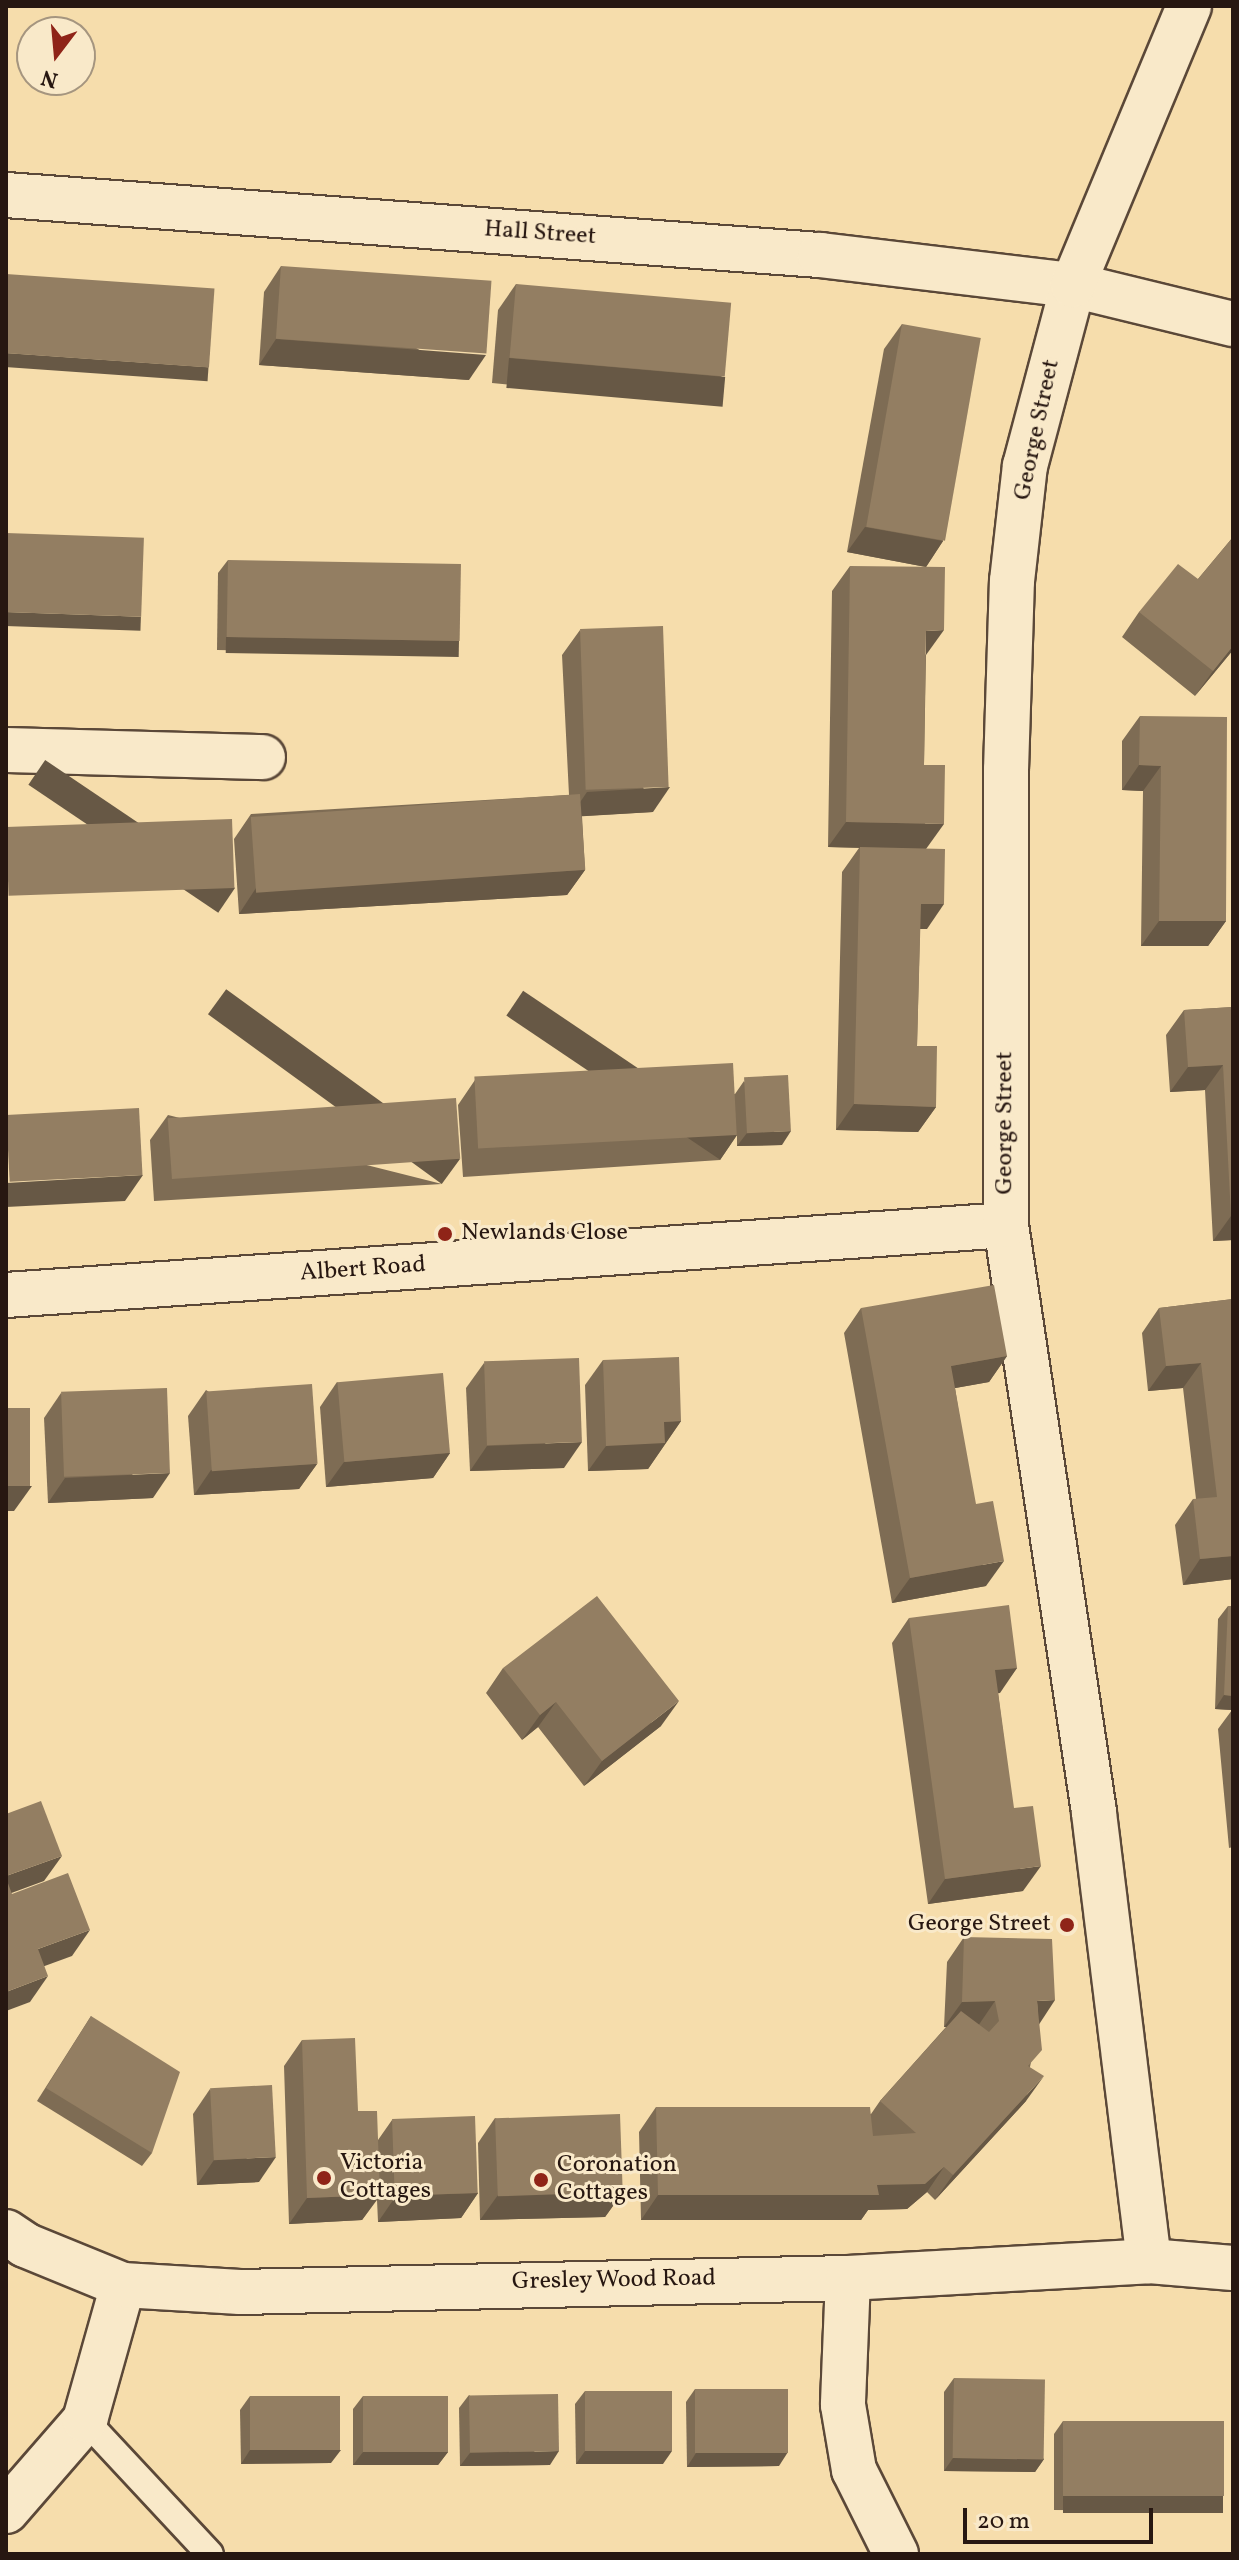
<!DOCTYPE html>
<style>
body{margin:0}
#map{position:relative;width:1239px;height:2560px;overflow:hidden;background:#f6ddac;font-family:Vollkorn,serif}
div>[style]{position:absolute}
.roads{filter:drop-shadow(2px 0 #5b4838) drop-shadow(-2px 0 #5b4838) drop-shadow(0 2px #5b4838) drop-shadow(0 -2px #5b4838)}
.service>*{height:26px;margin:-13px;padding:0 13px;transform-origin:13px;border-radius:13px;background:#f9e9c9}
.minor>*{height:44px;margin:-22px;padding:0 22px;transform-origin:22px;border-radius:22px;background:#f9e9c9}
.tertiary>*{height:44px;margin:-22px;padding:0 22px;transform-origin:22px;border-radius:22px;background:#f9e9c9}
.wall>*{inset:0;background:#7e6c54}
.shaded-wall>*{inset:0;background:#675845;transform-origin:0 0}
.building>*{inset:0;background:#937e62;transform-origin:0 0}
.dots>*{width:22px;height:22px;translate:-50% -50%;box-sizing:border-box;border:4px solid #f9e9c9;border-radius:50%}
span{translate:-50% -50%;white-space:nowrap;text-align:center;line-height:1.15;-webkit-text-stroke:6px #f9e9c9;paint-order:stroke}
.street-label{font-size:24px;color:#271711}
.poi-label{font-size:24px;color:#271711}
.left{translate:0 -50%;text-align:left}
.right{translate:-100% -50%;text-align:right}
.frame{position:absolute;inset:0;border:8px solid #271711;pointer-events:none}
.north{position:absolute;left:16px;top:16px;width:80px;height:80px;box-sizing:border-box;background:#f9e9c9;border:2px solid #a5957f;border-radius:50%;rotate:196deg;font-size:22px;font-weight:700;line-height:32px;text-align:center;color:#271711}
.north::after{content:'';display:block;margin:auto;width:28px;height:36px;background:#8f2418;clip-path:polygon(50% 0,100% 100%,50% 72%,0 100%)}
.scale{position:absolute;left:963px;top:2508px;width:190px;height:36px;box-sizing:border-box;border:4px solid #271711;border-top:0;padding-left:10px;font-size:24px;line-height:28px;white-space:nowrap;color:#271711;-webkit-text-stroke:6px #f9e9c9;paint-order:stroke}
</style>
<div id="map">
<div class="roads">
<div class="service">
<i style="left:85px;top:2420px;width:183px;rotate:47deg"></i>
</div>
<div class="minor">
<i style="left:6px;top:195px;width:816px;rotate:4.22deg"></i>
<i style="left:820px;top:255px;width:255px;rotate:6.8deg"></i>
<i style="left:1073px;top:285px;width:165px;rotate:13.7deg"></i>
<i style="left:6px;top:750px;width:257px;rotate:1.6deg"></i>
<i style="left:6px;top:1295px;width:1002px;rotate:-4deg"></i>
<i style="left:1149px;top:2261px;width:452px;rotate:-97deg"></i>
<i style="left:1094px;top:1812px;width:594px;rotate:-98.53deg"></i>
<i style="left:1006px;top:1225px;width:455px;rotate:-90deg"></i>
<i style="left:1006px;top:770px;width:189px;rotate:-88.2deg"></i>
<i style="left:1012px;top:581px;width:116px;rotate:-83.6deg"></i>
<i style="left:1025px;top:466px;width:187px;rotate:-75.1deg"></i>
<i style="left:1073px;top:285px;width:302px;rotate:-67.4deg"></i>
<i style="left:848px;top:2278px;width:127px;rotate:92.3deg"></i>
<i style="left:843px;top:2405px;width:66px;rotate:80.4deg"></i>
<i style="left:854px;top:2470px;width:94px;rotate:63.4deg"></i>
<i style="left:6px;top:2511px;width:121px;rotate:-49deg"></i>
<i style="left:85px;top:2420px;width:140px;rotate:-74.3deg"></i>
</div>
<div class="tertiary">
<i style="left:6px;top:2232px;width:23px;rotate:34deg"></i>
<i style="left:25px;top:2245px;width:106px;rotate:22.2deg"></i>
<i style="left:123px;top:2285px;width:117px;rotate:3.4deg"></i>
<i style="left:240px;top:2292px;width:608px;rotate:-1.32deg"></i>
<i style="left:848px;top:2278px;width:301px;rotate:-3.2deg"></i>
<i style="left:1149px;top:2261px;width:84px;rotate:4.8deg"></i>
</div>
</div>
<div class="wall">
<i style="clip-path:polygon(281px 266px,469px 380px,259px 365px,264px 292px)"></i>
<i style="clip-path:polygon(516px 284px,725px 378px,707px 403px,492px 383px,498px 310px)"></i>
<i style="clip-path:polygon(902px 324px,943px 541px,926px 567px,847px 552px,884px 349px)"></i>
<i style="clip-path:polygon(1233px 537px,1233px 650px,1195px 696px,1122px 637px,1139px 612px,1198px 579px)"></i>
<i style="clip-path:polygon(228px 560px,459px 641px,450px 655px,217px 650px,218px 573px)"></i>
<i style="clip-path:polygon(850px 566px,926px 655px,924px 765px,927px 929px,920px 929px,917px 1046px,936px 1107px,918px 1132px,836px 1130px,842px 872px,859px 848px,828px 847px,832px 591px)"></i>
<i style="clip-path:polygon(580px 630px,653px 812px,582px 816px,585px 870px,567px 895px,239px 914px,234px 839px,251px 814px,569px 795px,562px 655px)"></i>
<i style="clip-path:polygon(1140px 716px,1226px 921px,1208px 946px,1141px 946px,1143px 791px,1122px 790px,1122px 741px)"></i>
<i style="clip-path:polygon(1233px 1007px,1233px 1240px,1213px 1241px,1205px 1090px,1170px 1092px,1166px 1035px,1184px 1010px)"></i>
<i style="clip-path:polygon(475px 1080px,735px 1094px,744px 1081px,782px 1145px,737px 1146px,737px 1135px,720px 1160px,463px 1177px,458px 1105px)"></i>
<i style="clip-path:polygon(168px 1115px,442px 1184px,154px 1201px,150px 1140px)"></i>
<i style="clip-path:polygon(1233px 1299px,1233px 1579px,1183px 1585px,1175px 1525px,1193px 1499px,1196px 1499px,1183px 1388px,1148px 1391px,1142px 1333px,1159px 1308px)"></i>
<i style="clip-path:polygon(861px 1308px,1007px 1356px,989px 1382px,955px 1388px,986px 1586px,892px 1603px,844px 1333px)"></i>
<i style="clip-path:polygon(603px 1360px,681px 1421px,648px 1469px,588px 1471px,585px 1385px)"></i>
<i style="clip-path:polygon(484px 1363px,564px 1468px,470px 1471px,466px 1388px)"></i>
<i style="clip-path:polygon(337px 1382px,450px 1453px,433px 1478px,326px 1487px,320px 1407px)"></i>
<i style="clip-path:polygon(206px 1390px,317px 1464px,299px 1489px,194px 1495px,188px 1416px)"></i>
<i style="clip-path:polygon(61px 1393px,153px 1498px,48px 1503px,44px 1418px)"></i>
<i style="clip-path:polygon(1228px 1606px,1233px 1606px,1233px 1847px,1229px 1848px,1218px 1729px,1232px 1710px,1215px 1709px,1218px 1619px)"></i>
<i style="clip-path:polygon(909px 1618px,1017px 1668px,998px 1693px,1023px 1891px,928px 1904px,892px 1643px)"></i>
<i style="clip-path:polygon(503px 1668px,661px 1726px,584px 1786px,538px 1727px,522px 1740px,486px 1693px)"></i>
<i style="clip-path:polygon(964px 1937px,1039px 2024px,1030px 2067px,1026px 2101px,935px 2200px,927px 2192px,907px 2209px,868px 2210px,861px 2220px,641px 2220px,639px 2132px,656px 2107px,871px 2114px,880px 2101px,946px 2027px,944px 2027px,947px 1962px)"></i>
<i style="clip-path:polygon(91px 2016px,152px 2153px,142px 2166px,37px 2101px)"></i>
<i style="clip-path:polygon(302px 2040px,358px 2111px,378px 2140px,392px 2120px,478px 2193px,461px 2218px,378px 2222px,377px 2200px,362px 2220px,289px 2224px,284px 2066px)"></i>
<i style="clip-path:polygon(210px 2089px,259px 2182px,197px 2185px,193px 2114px)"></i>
<i style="clip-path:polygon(495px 2118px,623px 2192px,605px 2217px,480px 2220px,478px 2143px)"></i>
<i style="clip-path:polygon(954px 2378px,1044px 2459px,1035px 2472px,944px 2471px,944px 2392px)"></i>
<i style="clip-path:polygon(695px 2389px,779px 2466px,687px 2467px,686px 2402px)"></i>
<i style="clip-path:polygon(585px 2391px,663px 2464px,576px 2464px,575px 2404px)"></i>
<i style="clip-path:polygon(469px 2395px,550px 2465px,460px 2466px,459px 2408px)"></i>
<i style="clip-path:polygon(250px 2396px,331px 2463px,241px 2464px,240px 2410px)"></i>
<i style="clip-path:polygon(363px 2396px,448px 2452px,438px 2465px,353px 2465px,353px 2409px)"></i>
<i style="clip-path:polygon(1063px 2421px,1223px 2497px,1214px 2511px,1054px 2510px,1054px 2434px)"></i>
</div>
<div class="shaded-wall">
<i style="clip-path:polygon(276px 339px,486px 355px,469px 380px,259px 365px)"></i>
<i style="left:6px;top:353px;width:203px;height:14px;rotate:4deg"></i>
<i style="left:509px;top:358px;width:217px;height:30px;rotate:5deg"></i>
<i style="clip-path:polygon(865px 527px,943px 541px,926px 567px,847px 552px)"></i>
<i style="left:6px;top:612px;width:135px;height:14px;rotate:2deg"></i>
<i style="clip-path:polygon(944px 630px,926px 655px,926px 631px)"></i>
<i style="left:226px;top:637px;width:233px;height:16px;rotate:1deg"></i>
<i style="clip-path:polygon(1233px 646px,1233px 650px,1195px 696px,1213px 671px)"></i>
<i style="clip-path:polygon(1139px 765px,1161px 766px,1143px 791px,1122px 790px)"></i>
<i style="clip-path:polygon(670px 787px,653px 812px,570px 817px,587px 792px)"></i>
<i style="clip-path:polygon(846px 822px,944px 824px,926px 849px,828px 847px)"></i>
<i style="clip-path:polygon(585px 870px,567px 895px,239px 914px,256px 888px)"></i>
<i style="left:235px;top:888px;width:30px;height:229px;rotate:124deg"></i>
<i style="clip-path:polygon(921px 904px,944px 904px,927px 929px,903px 929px)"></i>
<i style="clip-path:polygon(1159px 921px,1226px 921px,1208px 946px,1141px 946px)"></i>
<i style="clip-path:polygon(1223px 1065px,1205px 1090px,1170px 1092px,1188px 1067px)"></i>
<i style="clip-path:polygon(854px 1104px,936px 1107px,918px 1132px,836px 1130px)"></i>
<i style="clip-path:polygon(791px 1131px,782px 1145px,737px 1146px,747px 1133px)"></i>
<i style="left:737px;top:1135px;width:30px;height:258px;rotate:124deg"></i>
<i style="left:460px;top:1159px;width:31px;height:289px;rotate:126deg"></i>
<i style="clip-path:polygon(143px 1175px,125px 1201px,6px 1207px,6px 1183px)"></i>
<i style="clip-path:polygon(1231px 1216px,1233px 1216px,1233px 1240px,1213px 1241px)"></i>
<i style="clip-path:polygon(1007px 1356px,989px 1382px,933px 1392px,951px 1366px)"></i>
<i style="clip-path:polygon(1201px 1363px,1183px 1388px,1148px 1391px,1166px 1366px)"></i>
<i style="clip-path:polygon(681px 1421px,648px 1469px,588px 1471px,606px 1446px,664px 1422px)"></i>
<i style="clip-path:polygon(582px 1442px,564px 1468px,470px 1471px,487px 1446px)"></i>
<i style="clip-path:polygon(450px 1453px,433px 1478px,326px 1487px,344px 1462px)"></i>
<i style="clip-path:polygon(317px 1464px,299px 1489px,194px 1495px,211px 1470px)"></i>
<i style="clip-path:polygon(170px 1473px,153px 1498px,48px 1503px,65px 1478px)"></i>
<i style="clip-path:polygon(6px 1486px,32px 1486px,14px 1511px,6px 1511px)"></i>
<i style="clip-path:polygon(1233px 1556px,1233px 1579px,1183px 1585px,1200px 1559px)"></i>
<i style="clip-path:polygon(1004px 1561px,986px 1586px,892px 1603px,910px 1578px)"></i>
<i style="clip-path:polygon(1017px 1668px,1000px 1693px,978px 1696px,995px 1670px)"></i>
<i style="clip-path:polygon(1224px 1695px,1233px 1696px,1232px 1710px,1215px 1709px)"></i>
<i style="clip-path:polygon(679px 1701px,661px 1726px,584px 1786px,602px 1761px)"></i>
<i style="clip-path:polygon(556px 1702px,538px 1727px,522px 1740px,540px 1715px)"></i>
<i style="clip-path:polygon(62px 1856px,44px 1881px,6px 1895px,6px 1876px)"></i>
<i style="clip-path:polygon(1041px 1866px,1023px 1891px,928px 1904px,945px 1879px)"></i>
<i style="clip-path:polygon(90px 1930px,72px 1956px,20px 1975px,38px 1949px)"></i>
<i style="clip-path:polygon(48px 1976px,30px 2002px,6px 2011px,6px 1992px)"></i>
<i style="clip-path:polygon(1055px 2000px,1038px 2026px,1037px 2001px)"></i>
<i style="clip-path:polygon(995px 2001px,978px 2026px,944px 2027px,962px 2002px)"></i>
<i style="clip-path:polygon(1044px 2076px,1026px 2101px,935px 2200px,953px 2175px)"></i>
<i style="clip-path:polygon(276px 2157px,259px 2182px,197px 2185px,214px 2160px)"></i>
<i style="clip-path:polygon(944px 2167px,927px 2192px,907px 2209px,868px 2210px,861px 2220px,641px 2220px,658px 2195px,877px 2185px)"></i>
<i style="clip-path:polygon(623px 2192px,605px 2217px,480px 2220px,498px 2195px)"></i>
<i style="clip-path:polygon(478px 2193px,461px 2218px,378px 2222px,396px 2196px)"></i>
<i style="clip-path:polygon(380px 2195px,362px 2220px,289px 2224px,307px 2198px)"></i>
<i style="clip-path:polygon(250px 2450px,341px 2450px,331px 2463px,241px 2464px)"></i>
<i style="clip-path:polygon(559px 2451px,550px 2465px,460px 2466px,470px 2453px)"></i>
<i style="clip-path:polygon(585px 2451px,672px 2451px,663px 2464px,576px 2464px)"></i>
<i style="clip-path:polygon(363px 2452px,448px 2452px,438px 2465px,353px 2465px)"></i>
<i style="clip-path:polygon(788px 2452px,779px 2466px,687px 2467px,696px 2453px)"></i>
<i style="clip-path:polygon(953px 2458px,1044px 2459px,1035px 2472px,944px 2471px)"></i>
<i style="left:1063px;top:2496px;width:160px;height:17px"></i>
</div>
<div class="building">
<i style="left:281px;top:266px;width:211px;height:73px;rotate:4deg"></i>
<i style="left:6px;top:274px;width:209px;height:79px;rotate:4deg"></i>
<i style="left:516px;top:284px;width:216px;height:74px;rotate:5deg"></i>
<i style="left:902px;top:324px;width:80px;height:206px;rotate:10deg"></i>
<i style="left:6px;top:533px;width:138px;height:79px;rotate:2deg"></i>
<i style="clip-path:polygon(1233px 537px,1233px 646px,1213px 671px,1139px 612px,1178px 564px,1198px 579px)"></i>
<i style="left:228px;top:560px;width:233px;height:77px;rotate:1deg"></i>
<i style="clip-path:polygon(850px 566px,945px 567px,944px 630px,926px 631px,924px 765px,945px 765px,944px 824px,846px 822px)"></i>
<i style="left:663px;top:626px;width:161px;height:83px;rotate:88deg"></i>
<i style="clip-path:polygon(1140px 716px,1227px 717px,1226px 921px,1159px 921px,1161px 766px,1139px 765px)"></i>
<i style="left:580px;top:794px;width:76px;height:330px;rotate:86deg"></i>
<i style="left:232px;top:819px;width:69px;height:226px;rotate:88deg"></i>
<i style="clip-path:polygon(860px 847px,945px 849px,944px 904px,921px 904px,917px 1046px,937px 1046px,936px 1107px,854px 1104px)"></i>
<i style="clip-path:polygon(1233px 1007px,1233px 1216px,1231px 1216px,1223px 1065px,1188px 1067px,1184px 1010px)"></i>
<i style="left:733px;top:1063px;width:72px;height:259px;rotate:87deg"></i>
<i style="left:788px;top:1075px;width:56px;height:44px;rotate:87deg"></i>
<i style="left:456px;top:1098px;width:61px;height:289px;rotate:86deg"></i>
<i style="left:139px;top:1108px;width:67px;height:133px;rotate:87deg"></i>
<i style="clip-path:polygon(994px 1285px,1007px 1356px,951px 1366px,976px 1504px,993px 1501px,1004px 1561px,910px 1578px,861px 1308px)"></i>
<i style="clip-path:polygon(1233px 1299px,1233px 1556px,1200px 1559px,1193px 1499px,1217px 1497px,1201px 1363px,1166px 1366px,1159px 1308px)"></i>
<i style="clip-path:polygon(679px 1357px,681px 1421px,664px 1422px,665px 1443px,606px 1446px,603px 1360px)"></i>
<i style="left:579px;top:1358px;width:84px;height:95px;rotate:88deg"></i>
<i style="left:443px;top:1373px;width:80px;height:106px;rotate:85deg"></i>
<i style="left:312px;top:1384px;width:80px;height:106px;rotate:86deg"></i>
<i style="left:167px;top:1388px;width:85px;height:106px;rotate:88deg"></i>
<i style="left:6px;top:1408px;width:24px;height:78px"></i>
<i style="clip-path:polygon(597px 1596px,679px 1701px,602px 1761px,556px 1702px,540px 1715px,503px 1668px)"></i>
<i style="clip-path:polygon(1009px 1605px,1017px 1668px,995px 1670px,1014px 1808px,1033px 1806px,1041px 1866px,945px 1879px,909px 1618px)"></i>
<i style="clip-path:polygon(1228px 1606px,1233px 1606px,1233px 1696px,1224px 1695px)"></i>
<i style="clip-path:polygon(41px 1801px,62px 1856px,6px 1876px,6px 1814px)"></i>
<i style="clip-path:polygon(68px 1873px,90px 1930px,38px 1949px,48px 1976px,6px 1992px,6px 1878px,12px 1894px)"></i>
<i style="clip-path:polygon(964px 1937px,1052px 1939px,1055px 2000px,1037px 2001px,1042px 2050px,1028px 2066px,1044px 2076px,953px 2175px,944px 2167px,925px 2184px,877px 2185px,879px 2195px,658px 2195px,656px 2107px,870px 2107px,873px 2136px,916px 2133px,880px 2101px,961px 2011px,989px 2032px,999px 2021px,995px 2001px,962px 2002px)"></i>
<i style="clip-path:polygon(91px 2016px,180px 2072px,152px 2153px,46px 2088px)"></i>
<i style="clip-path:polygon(355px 2038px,358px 2111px,377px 2111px,380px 2195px,307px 2198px,302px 2040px)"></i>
<i style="left:272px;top:2085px;width:72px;height:62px;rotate:87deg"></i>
<i style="left:620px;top:2114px;width:78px;height:125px;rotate:88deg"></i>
<i style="left:475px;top:2116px;width:77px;height:83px;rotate:88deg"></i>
<i style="left:954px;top:2378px;width:91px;height:80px;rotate:1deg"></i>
<i style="left:695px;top:2389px;width:93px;height:64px"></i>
<i style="left:585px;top:2391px;width:87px;height:60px"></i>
<i style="left:558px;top:2394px;width:57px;height:89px;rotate:89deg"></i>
<i style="left:250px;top:2396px;width:90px;height:54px"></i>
<i style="left:363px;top:2396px;width:85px;height:56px"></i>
<i style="left:1063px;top:2421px;width:161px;height:75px"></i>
</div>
<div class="dots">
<i style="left:445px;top:1234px;background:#8f2418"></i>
<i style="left:1067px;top:1925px;background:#8f2418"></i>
<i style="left:324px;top:2178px;background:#8f2418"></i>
<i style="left:541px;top:2180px;background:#8f2418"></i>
</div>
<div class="street-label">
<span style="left:540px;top:234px;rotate:4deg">Hall Street</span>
<span style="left:1038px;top:430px;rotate:-78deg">George Street</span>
<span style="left:1006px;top:1123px;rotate:-90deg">George Street</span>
<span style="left:363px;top:1270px;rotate:-4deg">Albert Road</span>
<span style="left:614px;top:2281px;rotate:-1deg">Gresley Wood Road</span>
</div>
<div class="poi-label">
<span class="left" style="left:461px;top:1234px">Newlands Close</span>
<span class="right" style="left:1051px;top:1925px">George Street</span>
<span class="left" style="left:340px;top:2178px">Victoria<br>Cottages</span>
<span class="left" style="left:557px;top:2180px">Coronation<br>Cottages</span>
</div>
<div class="frame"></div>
<div class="north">N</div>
<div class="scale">20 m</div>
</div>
